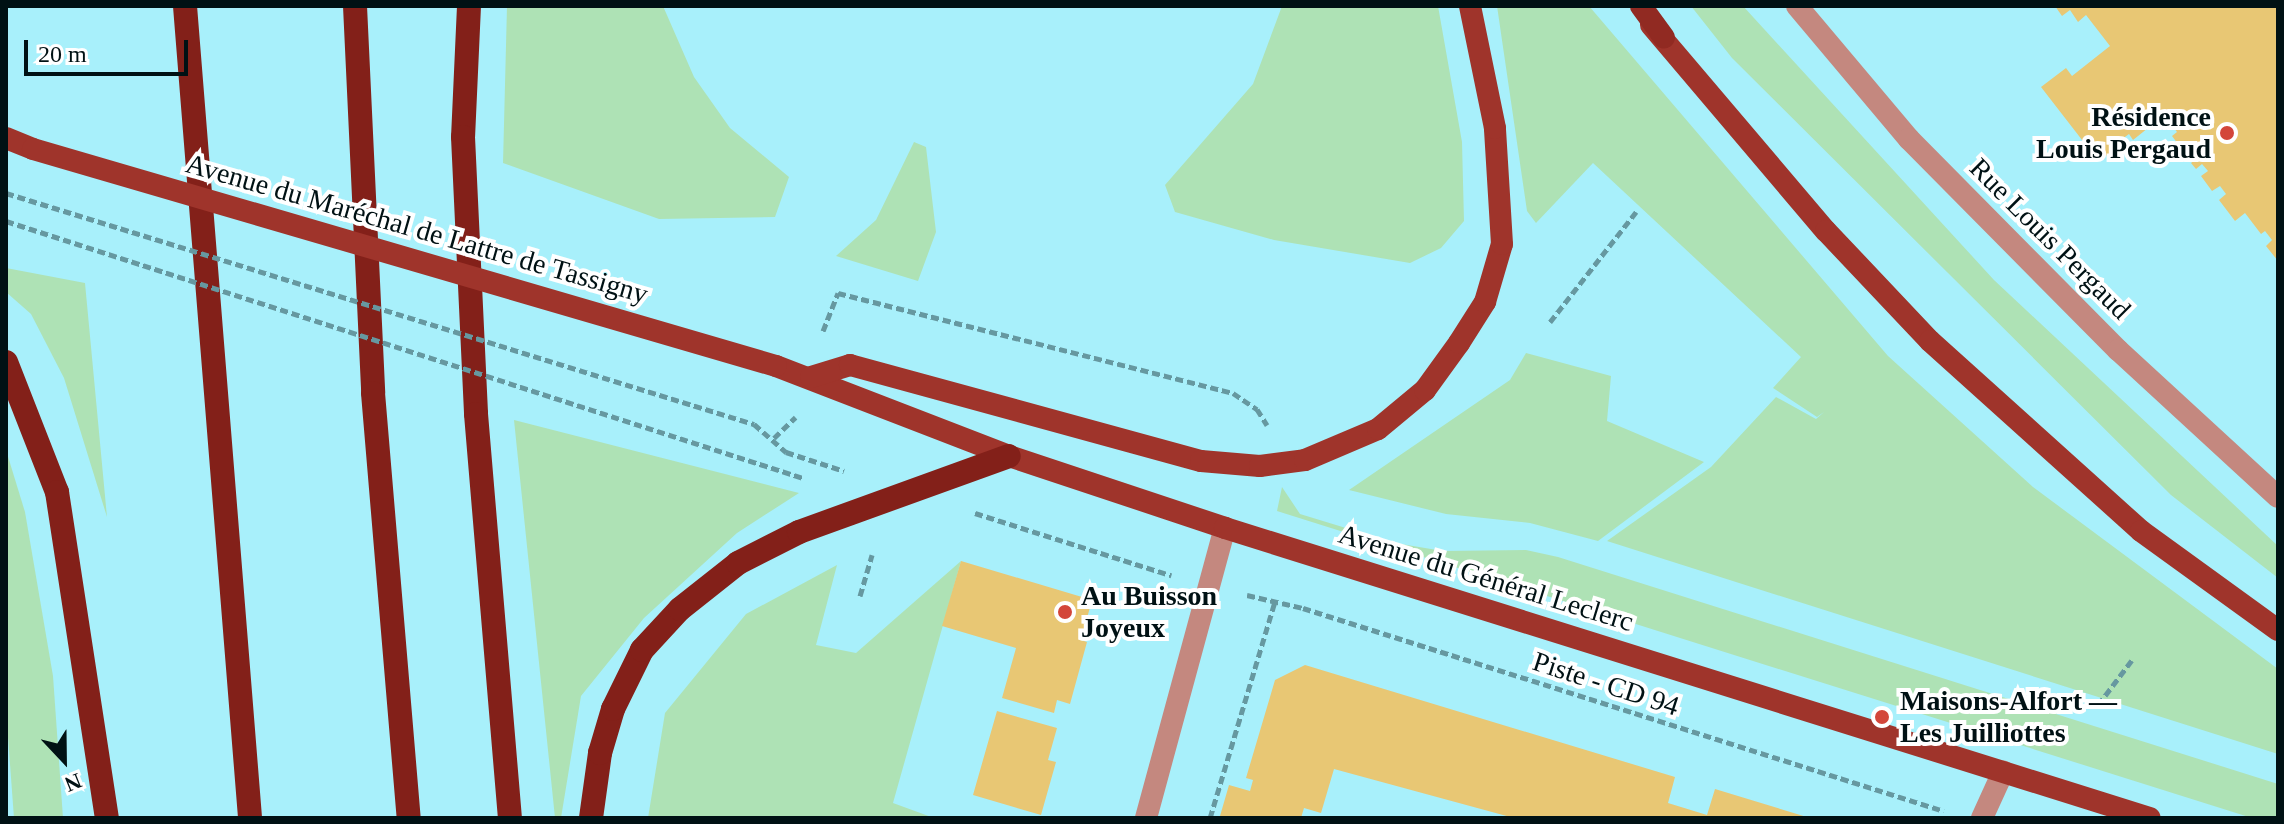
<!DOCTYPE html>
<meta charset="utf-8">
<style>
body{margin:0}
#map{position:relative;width:2284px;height:824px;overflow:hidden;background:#a8f0fb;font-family:Georgia,serif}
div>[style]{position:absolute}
.green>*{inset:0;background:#aee2b5}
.building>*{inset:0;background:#e8c774}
.path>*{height:5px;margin-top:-2.5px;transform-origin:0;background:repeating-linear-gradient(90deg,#6698a0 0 8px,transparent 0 12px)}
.minor>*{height:22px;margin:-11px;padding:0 11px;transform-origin:11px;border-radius:11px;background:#c4887f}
.primary>*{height:22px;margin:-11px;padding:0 11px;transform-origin:11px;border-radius:11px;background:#9f342b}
.trunk>*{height:22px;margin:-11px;padding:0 11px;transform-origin:11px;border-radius:11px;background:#912a22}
.motorway>*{height:24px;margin:-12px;padding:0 12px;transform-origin:12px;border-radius:12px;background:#832019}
.path-bridge>*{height:5px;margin-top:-2.5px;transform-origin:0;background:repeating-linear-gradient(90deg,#6698a0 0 8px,transparent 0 12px)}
.primary-bridge>*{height:22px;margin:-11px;padding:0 11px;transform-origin:11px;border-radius:11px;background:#9f342b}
.dots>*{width:22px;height:22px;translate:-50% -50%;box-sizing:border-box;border:4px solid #fff;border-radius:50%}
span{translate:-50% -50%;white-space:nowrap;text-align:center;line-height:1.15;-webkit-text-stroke:8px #fff;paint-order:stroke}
.poi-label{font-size:28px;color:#001114;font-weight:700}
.right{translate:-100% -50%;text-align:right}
.left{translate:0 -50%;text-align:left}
.street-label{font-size:28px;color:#001114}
.frame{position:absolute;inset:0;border:8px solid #001114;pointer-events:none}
.north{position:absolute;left:24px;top:720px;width:80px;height:80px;-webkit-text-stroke:6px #fff;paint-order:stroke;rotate:158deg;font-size:22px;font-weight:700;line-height:32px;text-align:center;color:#001114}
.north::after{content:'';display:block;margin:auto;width:28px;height:36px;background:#001114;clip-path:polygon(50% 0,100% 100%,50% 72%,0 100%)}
.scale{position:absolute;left:24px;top:40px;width:164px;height:36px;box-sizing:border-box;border:4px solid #001114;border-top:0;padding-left:10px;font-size:24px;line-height:28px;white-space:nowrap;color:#001114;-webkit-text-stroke:6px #fff;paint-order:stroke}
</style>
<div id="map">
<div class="green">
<i style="clip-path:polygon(507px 6px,663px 6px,694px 77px,730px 128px,789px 177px,775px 217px,659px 219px,503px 163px)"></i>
<i style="clip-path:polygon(1282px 6px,1438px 6px,1462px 142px,1464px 221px,1441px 248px,1410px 263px,1274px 240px,1175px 212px,1165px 185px,1253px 84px)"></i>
<i style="clip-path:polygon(1497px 6px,1589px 6px,1888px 356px,2033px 487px,2278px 669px,2278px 754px,1607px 541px,1711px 467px,1776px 397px,1816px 419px,1824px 412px,1817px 417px,1773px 388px,1801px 357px,1593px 163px,1536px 223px,1527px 211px)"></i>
<i style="clip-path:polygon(1691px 6px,1743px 6px,1994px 280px,2278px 546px,2278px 578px,2171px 495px,1732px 58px)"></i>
<i style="clip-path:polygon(914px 142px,926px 147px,936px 232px,918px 281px,836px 256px,876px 220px)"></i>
<i style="clip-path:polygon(6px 268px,85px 283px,107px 517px,64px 378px,31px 314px,6px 292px)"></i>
<i style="clip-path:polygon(1526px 353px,1611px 376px,1607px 421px,1704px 462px,1598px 541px,1530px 523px,1446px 514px,1349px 490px,1510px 380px)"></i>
<i style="clip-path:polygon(514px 420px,799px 493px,737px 533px,644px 618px,581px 696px,561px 818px,555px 818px)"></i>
<i style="clip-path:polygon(6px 450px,25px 512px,53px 676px,63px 818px,14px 818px,6px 710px)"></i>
<i style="clip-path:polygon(1282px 487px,1300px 514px,1395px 543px,1443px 551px,1526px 550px,1558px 557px,2278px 784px,2278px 818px,2252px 818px,1277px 511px)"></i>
<i style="clip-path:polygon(961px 561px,893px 803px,934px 818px,648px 818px,665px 713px,746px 614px,837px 565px,816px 645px,856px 653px)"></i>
</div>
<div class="building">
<i style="clip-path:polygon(2055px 6px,2278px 6px,2278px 261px,2266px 246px,2272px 240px,2265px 231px,2261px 234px,2245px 213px,2235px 221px,2219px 200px,2226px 194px,2220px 186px,2212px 191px,2201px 176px,2208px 171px,2202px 164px,2196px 169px,2191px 163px,2197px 158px,2192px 152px,2187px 156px,2172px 136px,2177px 132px,2171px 124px,2164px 129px,2153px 114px,2143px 122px,2148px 128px,2133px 140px,2129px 134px,2118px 142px,2123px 148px,2109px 159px,2104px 152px,2096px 158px,2041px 87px,2066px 68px,2072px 76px,2110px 46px,2086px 15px,2078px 22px,2070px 10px,2062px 16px)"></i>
<i style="clip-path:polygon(961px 561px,1092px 600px,1081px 640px,1087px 642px,1070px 704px,1057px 700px,1054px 713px,1002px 698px,1016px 648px,942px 626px)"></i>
<i style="clip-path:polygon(1305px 665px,1675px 777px,1668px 803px,1707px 815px,1715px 789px,1810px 818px,1514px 818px,1334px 769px,1321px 813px,1304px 808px,1301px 818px,1220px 816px,1229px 785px,1250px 791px,1253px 780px,1246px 778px,1275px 680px)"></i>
<i style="clip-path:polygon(997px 711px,1057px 728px,1048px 760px,1056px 762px,1041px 815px,973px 795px)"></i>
</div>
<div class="path">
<i style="left:1550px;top:322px;width:140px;rotate:-52deg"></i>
<i style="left:823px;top:331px;width:41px;rotate:-68.5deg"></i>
<i style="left:838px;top:293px;width:407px;rotate:14.2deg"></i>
<i style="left:1233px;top:393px;width:29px;rotate:34deg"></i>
<i style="left:1257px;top:409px;width:19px;rotate:58deg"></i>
<i style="left:754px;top:424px;width:43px;rotate:41.2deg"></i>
<i style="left:786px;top:452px;width:61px;rotate:18.1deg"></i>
<i style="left:774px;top:438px;width:30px;rotate:-44deg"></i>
<i style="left:975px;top:513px;width:206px;rotate:17.6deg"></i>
<i style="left:1247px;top:595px;width:57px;rotate:13.1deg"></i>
<i style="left:1303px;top:608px;width:672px;rotate:17.57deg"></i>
<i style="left:860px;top:596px;width:43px;rotate:-73.7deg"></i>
<i style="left:2098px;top:705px;width:56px;rotate:-52.9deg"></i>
<i style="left:1210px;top:818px;width:226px;rotate:-73.3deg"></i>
</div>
<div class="minor">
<i style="left:1797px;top:6px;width:174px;rotate:49.9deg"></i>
<i style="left:1909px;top:139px;width:297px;rotate:45.3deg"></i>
<i style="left:2118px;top:350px;width:217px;rotate:42.6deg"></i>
<i style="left:1146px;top:818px;width:301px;rotate:-74.8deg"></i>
<i style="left:1982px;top:818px;width:51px;rotate:-65.5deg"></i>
</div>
<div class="primary">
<i style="left:1651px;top:25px;width:270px;rotate:49.7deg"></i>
<i style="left:1826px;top:231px;width:151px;rotate:46.6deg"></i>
<i style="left:1930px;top:341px;width:284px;rotate:42deg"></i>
<i style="left:2141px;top:531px;width:169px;rotate:35.9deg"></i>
<i style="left:6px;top:138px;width:29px;rotate:22deg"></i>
<i style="left:776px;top:366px;width:250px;rotate:21.1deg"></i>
<i style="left:1009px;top:456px;width:228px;rotate:18.4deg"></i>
<i style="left:1225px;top:528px;width:969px;rotate:17.41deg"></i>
<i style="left:811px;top:377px;width:41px;rotate:-17.1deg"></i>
<i style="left:850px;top:365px;width:364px;rotate:15.3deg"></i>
<i style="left:1201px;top:461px;width:59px;rotate:4.8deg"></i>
<i style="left:1260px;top:466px;width:45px;rotate:-7.6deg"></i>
<i style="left:1305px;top:460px;width:79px;rotate:-23deg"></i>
<i style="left:1378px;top:429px;width:61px;rotate:-39.7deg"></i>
<i style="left:1425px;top:390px;width:58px;rotate:-54.1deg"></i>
<i style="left:1459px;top:343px;width:49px;rotate:-57.6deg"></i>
<i style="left:1485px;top:302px;width:60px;rotate:-73.7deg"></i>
<i style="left:1502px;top:244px;width:116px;rotate:-93.5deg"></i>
<i style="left:1495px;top:128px;width:125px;rotate:-101.6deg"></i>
</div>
<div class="trunk">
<i style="left:1641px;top:6px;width:39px;rotate:54deg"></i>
</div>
<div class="motorway">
<i style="left:185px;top:6px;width:815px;rotate:85.42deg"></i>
<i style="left:355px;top:6px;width:387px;rotate:87.3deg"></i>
<i style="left:373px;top:393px;width:427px;rotate:85.2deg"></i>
<i style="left:469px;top:6px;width:131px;rotate:92.6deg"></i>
<i style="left:463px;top:137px;width:277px;rotate:87.3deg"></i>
<i style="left:476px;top:414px;width:405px;rotate:85.2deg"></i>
<i style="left:6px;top:362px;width:140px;rotate:68.6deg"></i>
<i style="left:57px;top:492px;width:330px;rotate:81.3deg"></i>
<i style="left:591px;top:818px;width:66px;rotate:-82.1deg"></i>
<i style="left:600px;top:753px;width:46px;rotate:-73.5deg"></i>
<i style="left:613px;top:709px;width:66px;rotate:-63.8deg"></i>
<i style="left:642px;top:650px;width:56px;rotate:-47.2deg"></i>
<i style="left:680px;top:609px;width:74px;rotate:-38.4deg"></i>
<i style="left:738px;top:563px;width:68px;rotate:-26.9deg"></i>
<i style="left:799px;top:532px;width:223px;rotate:-19.9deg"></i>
</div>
<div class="path-bridge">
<i style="left:6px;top:193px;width:783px;rotate:17.16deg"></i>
<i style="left:6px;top:221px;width:837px;rotate:17.87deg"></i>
</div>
<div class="primary-bridge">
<i style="left:33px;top:149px;width:774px;rotate:16.28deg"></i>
</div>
<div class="dots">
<i style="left:2227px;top:133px;background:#d3463a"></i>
<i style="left:1065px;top:612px;background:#d3463a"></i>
<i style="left:1882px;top:717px;background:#d3463a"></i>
</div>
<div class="poi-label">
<span class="right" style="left:2211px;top:133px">Résidence<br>Louis Pergaud</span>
<span class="left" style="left:1081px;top:612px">Au Buisson<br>Joyeux</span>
<span class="left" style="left:1900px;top:717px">Maisons-Alfort —<br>Les Juilliottes</span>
</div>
<div class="street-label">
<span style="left:417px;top:229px;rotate:16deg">Avenue du Maréchal de Lattre de Tassigny</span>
<span style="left:2050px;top:239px;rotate:45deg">Rue Louis Pergaud</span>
<span style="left:1486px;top:578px;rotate:17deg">Avenue du Général Leclerc</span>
<span style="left:1606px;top:684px;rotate:18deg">Piste - CD 94</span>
</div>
<div class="frame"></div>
<div class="north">N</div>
<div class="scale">20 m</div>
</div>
